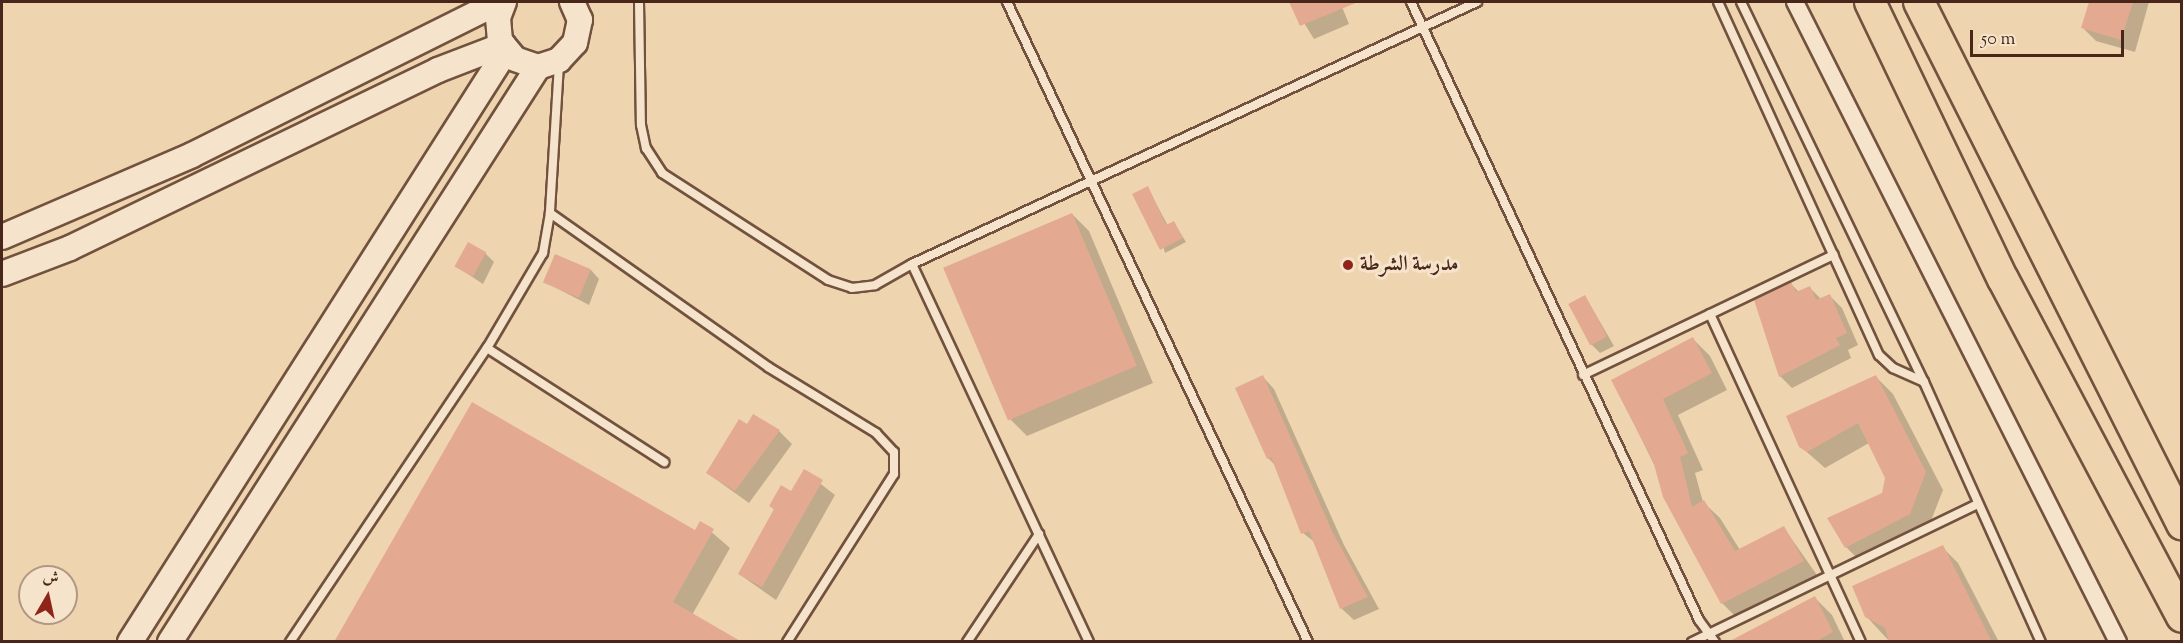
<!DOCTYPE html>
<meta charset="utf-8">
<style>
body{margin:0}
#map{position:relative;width:2183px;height:643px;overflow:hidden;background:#efd5af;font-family:"Sorts Mill Goudy",Amiri,serif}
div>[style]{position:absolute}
.shadow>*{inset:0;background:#0003}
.building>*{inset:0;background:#e4aa91;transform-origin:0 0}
.roads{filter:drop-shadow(2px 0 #72523e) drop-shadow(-2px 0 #72523e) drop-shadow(0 2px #72523e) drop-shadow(0 -2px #72523e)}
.lane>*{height:8px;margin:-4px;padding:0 4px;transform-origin:4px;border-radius:4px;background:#f5e4cb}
.street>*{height:16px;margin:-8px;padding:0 8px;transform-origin:8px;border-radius:8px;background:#f5e4cb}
.secondary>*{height:24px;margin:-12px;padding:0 12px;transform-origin:12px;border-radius:12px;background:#f5e4cb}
.highway>*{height:30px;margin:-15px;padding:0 15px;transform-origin:15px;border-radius:15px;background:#efd5af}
.dots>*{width:16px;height:16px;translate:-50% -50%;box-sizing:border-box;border:3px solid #f5e4cb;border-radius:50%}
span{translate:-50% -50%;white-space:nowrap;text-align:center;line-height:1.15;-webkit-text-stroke:6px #f5e4cb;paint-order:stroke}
.poi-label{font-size:21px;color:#482619;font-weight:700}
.left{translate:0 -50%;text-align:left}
.frame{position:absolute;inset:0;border:3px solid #482619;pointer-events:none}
.north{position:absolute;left:18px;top:565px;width:60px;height:60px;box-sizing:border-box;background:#f5e4cb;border:2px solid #b09884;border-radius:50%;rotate:9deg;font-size:16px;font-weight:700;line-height:24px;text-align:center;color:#482619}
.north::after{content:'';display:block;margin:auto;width:21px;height:27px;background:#8f2418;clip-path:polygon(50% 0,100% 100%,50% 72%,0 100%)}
.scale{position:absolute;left:1970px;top:30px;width:154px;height:27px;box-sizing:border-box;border:3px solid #482619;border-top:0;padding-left:8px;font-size:18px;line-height:21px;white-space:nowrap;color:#482619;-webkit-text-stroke:4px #f5e4cb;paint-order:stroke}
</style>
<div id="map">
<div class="shadow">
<i style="clip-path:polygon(1291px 2px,1340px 2px,1349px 24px,1314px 39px)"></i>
<i style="clip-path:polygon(2090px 2px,2149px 2px,2135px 52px,2096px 41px,2083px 28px)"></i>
<i style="clip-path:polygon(1148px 188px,1168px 226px,1174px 223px,1186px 242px,1165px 253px)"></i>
<i style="clip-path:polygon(1072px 214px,1089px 231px,1153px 383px,1027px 436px,1010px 419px)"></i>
<i style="clip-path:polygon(485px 253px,494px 262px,483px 284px,457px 267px)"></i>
<i style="clip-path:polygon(591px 270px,599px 279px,589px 305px,545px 282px)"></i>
<i style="clip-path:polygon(1791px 284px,1799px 292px,1810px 288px,1821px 299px,1829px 295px,1842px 308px,1858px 345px,1848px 350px,1851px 358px,1792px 388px,1780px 376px)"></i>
<i style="clip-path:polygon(1585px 296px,1614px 346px,1600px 353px,1591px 344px)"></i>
<i style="clip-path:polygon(1693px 339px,1710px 356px,1727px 390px,1678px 415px,1703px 470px,1695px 473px,1703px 502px,1720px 518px,1740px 550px,1784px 528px,1819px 578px,1739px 620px,1722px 603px,1613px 381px)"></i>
<i style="clip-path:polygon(1263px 377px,1274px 389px,1344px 545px,1379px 609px,1354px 620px,1342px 609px,1317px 544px,1303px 533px,1277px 467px,1268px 458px)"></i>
<i style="clip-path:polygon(1876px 377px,1893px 394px,1943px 490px,1927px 531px,1863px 564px,1846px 547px,1883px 494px,1886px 478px,1869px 443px,1825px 468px,1800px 446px)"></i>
<i style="clip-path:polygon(747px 426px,779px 431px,792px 444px,749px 503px,707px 473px)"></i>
<i style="clip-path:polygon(804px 471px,835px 495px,776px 600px,739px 574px,775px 511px,771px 506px,792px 493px)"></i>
<i style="clip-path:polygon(701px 523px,730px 548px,692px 615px,336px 642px,696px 532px)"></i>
<i style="clip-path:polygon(1942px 547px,1958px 563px,1999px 642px,1890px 642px,1866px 616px)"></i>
<i style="clip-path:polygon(1815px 598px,1832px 615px,1845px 642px,1736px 642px)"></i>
</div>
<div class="building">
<i style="clip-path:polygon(1289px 2px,1358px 2px,1300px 26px)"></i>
<i style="clip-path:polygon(2089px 2px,2133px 2px,2121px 40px,2081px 28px)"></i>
<i style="clip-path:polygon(1148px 186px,1166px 225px,1174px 221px,1183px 238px,1160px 250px,1132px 194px)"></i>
<i style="left:1072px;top:213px;width:166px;height:140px;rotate:67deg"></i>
<i style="left:468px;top:242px;width:21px;height:28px;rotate:29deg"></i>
<i style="left:555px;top:254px;width:39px;height:31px;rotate:23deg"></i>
<i style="clip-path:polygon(1791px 282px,1796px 292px,1810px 286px,1816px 300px,1830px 294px,1847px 333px,1836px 338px,1840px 345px,1779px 377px,1754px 300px)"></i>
<i style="left:1585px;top:295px;width:47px;height:19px;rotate:62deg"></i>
<i style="clip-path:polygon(1693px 337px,1712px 373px,1663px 399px,1688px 453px,1680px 457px,1692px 507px,1704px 500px,1735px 551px,1784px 526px,1804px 561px,1721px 604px,1663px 497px,1653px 461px,1611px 380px)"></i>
<i style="clip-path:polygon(1263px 375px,1332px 531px,1368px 597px,1340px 609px,1309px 531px,1301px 534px,1271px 457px,1267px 459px,1235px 388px)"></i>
<i style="clip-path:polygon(1876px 375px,1926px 472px,1910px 514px,1845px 548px,1827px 518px,1882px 493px,1885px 478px,1858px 423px,1807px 452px,1799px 447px,1786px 416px)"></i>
<i style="clip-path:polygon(472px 402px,695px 530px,700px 521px,714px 529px,673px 602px,742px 642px,334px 642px)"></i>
<i style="clip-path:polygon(753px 414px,780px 430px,735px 491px,706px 473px,739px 419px,747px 424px)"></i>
<i style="clip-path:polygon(804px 469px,823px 480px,762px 587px,738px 574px,774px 509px,769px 506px,781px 485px,791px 491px)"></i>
<i style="clip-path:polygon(1943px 545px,1992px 642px,1889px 642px,1885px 628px,1865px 617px,1852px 586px)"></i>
<i style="clip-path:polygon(1815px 596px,1833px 632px,1815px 642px,1728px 642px)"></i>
</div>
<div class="roads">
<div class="lane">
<i style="left:639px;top:2px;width:123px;rotate:89.1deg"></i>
<i style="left:641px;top:125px;width:24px;rotate:78deg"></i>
<i style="left:646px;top:148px;width:30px;rotate:57deg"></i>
<i style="left:662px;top:173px;width:197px;rotate:32.8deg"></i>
<i style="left:828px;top:280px;width:25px;rotate:18deg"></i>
<i style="left:852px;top:288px;width:23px;rotate:-7deg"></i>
<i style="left:875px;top:285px;width:43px;rotate:-29.6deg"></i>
<i style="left:1007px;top:2px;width:707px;rotate:64.81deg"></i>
<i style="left:1411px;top:2px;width:682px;rotate:65.01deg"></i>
<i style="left:1699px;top:620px;width:27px;rotate:54deg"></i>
<i style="left:1718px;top:2px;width:388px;rotate:65.5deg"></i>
<i style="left:1879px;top:355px;width:19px;rotate:43deg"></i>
<i style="left:1893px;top:368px;width:34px;rotate:24deg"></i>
<i style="left:1741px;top:2px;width:422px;rotate:64.3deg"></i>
<i style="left:1924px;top:382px;width:285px;rotate:65.8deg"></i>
<i style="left:559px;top:64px;width:149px;rotate:93.5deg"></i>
<i style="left:550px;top:213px;width:41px;rotate:99.9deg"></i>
<i style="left:543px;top:253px;width:110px;rotate:120.5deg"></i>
<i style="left:487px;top:348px;width:211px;rotate:32.8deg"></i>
<i style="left:550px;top:213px;width:267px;rotate:35.2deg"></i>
<i style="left:768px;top:367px;width:127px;rotate:31.4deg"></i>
<i style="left:876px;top:433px;width:26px;rotate:47deg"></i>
<i style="left:894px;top:452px;width:22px;rotate:90deg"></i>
<i style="left:894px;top:474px;width:199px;rotate:122.5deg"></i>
<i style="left:1710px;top:314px;width:361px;rotate:65.3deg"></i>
<i style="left:1583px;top:375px;width:278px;rotate:-25.6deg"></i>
<i style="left:290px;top:642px;width:354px;rotate:-56.2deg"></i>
<i style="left:967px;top:642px;width:130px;rotate:-56.3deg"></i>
<i style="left:1089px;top:642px;width:417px;rotate:-115.1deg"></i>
<i style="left:912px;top:264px;width:623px;rotate:-24.88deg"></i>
<i style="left:1692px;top:642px;width:317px;rotate:-25.8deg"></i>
</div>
<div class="street">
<i style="left:1795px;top:2px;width:717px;rotate:63.22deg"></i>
</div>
<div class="secondary">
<i style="left:504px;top:2px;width:17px;rotate:111deg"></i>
<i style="left:498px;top:18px;width:23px;rotate:85deg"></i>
<i style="left:500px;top:41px;width:23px;rotate:50deg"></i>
<i style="left:515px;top:59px;width:24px;rotate:19deg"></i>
<i style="left:538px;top:67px;width:22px;rotate:-18deg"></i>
<i style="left:559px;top:60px;width:23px;rotate:-47deg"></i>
<i style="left:575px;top:43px;width:24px;rotate:-78deg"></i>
<i style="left:580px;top:20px;width:20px;rotate:-114deg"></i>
<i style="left:2px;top:237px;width:207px;rotate:-23.3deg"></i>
<i style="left:192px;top:155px;width:343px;rotate:-26.5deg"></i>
<i style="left:2px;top:274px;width:73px;rotate:-20.9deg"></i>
<i style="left:70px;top:248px;width:409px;rotate:-25.8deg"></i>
<i style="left:438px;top:70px;width:70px;rotate:-21deg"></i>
<i style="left:130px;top:642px;width:700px;rotate:-57.54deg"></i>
<i style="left:170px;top:642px;width:683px;rotate:-57.38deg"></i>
</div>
<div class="highway">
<i style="left:1870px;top:2px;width:307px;rotate:64.4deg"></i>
<i style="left:2003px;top:279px;width:382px;rotate:62.1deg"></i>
<i style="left:1919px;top:2px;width:585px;rotate:63.26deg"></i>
</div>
</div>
<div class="dots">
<i style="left:1348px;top:265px;background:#8f2418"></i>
</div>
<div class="poi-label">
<span class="left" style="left:1360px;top:265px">مدرسة الشرطة</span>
</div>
<div class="frame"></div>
<div class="north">ش</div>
<div class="scale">50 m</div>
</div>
